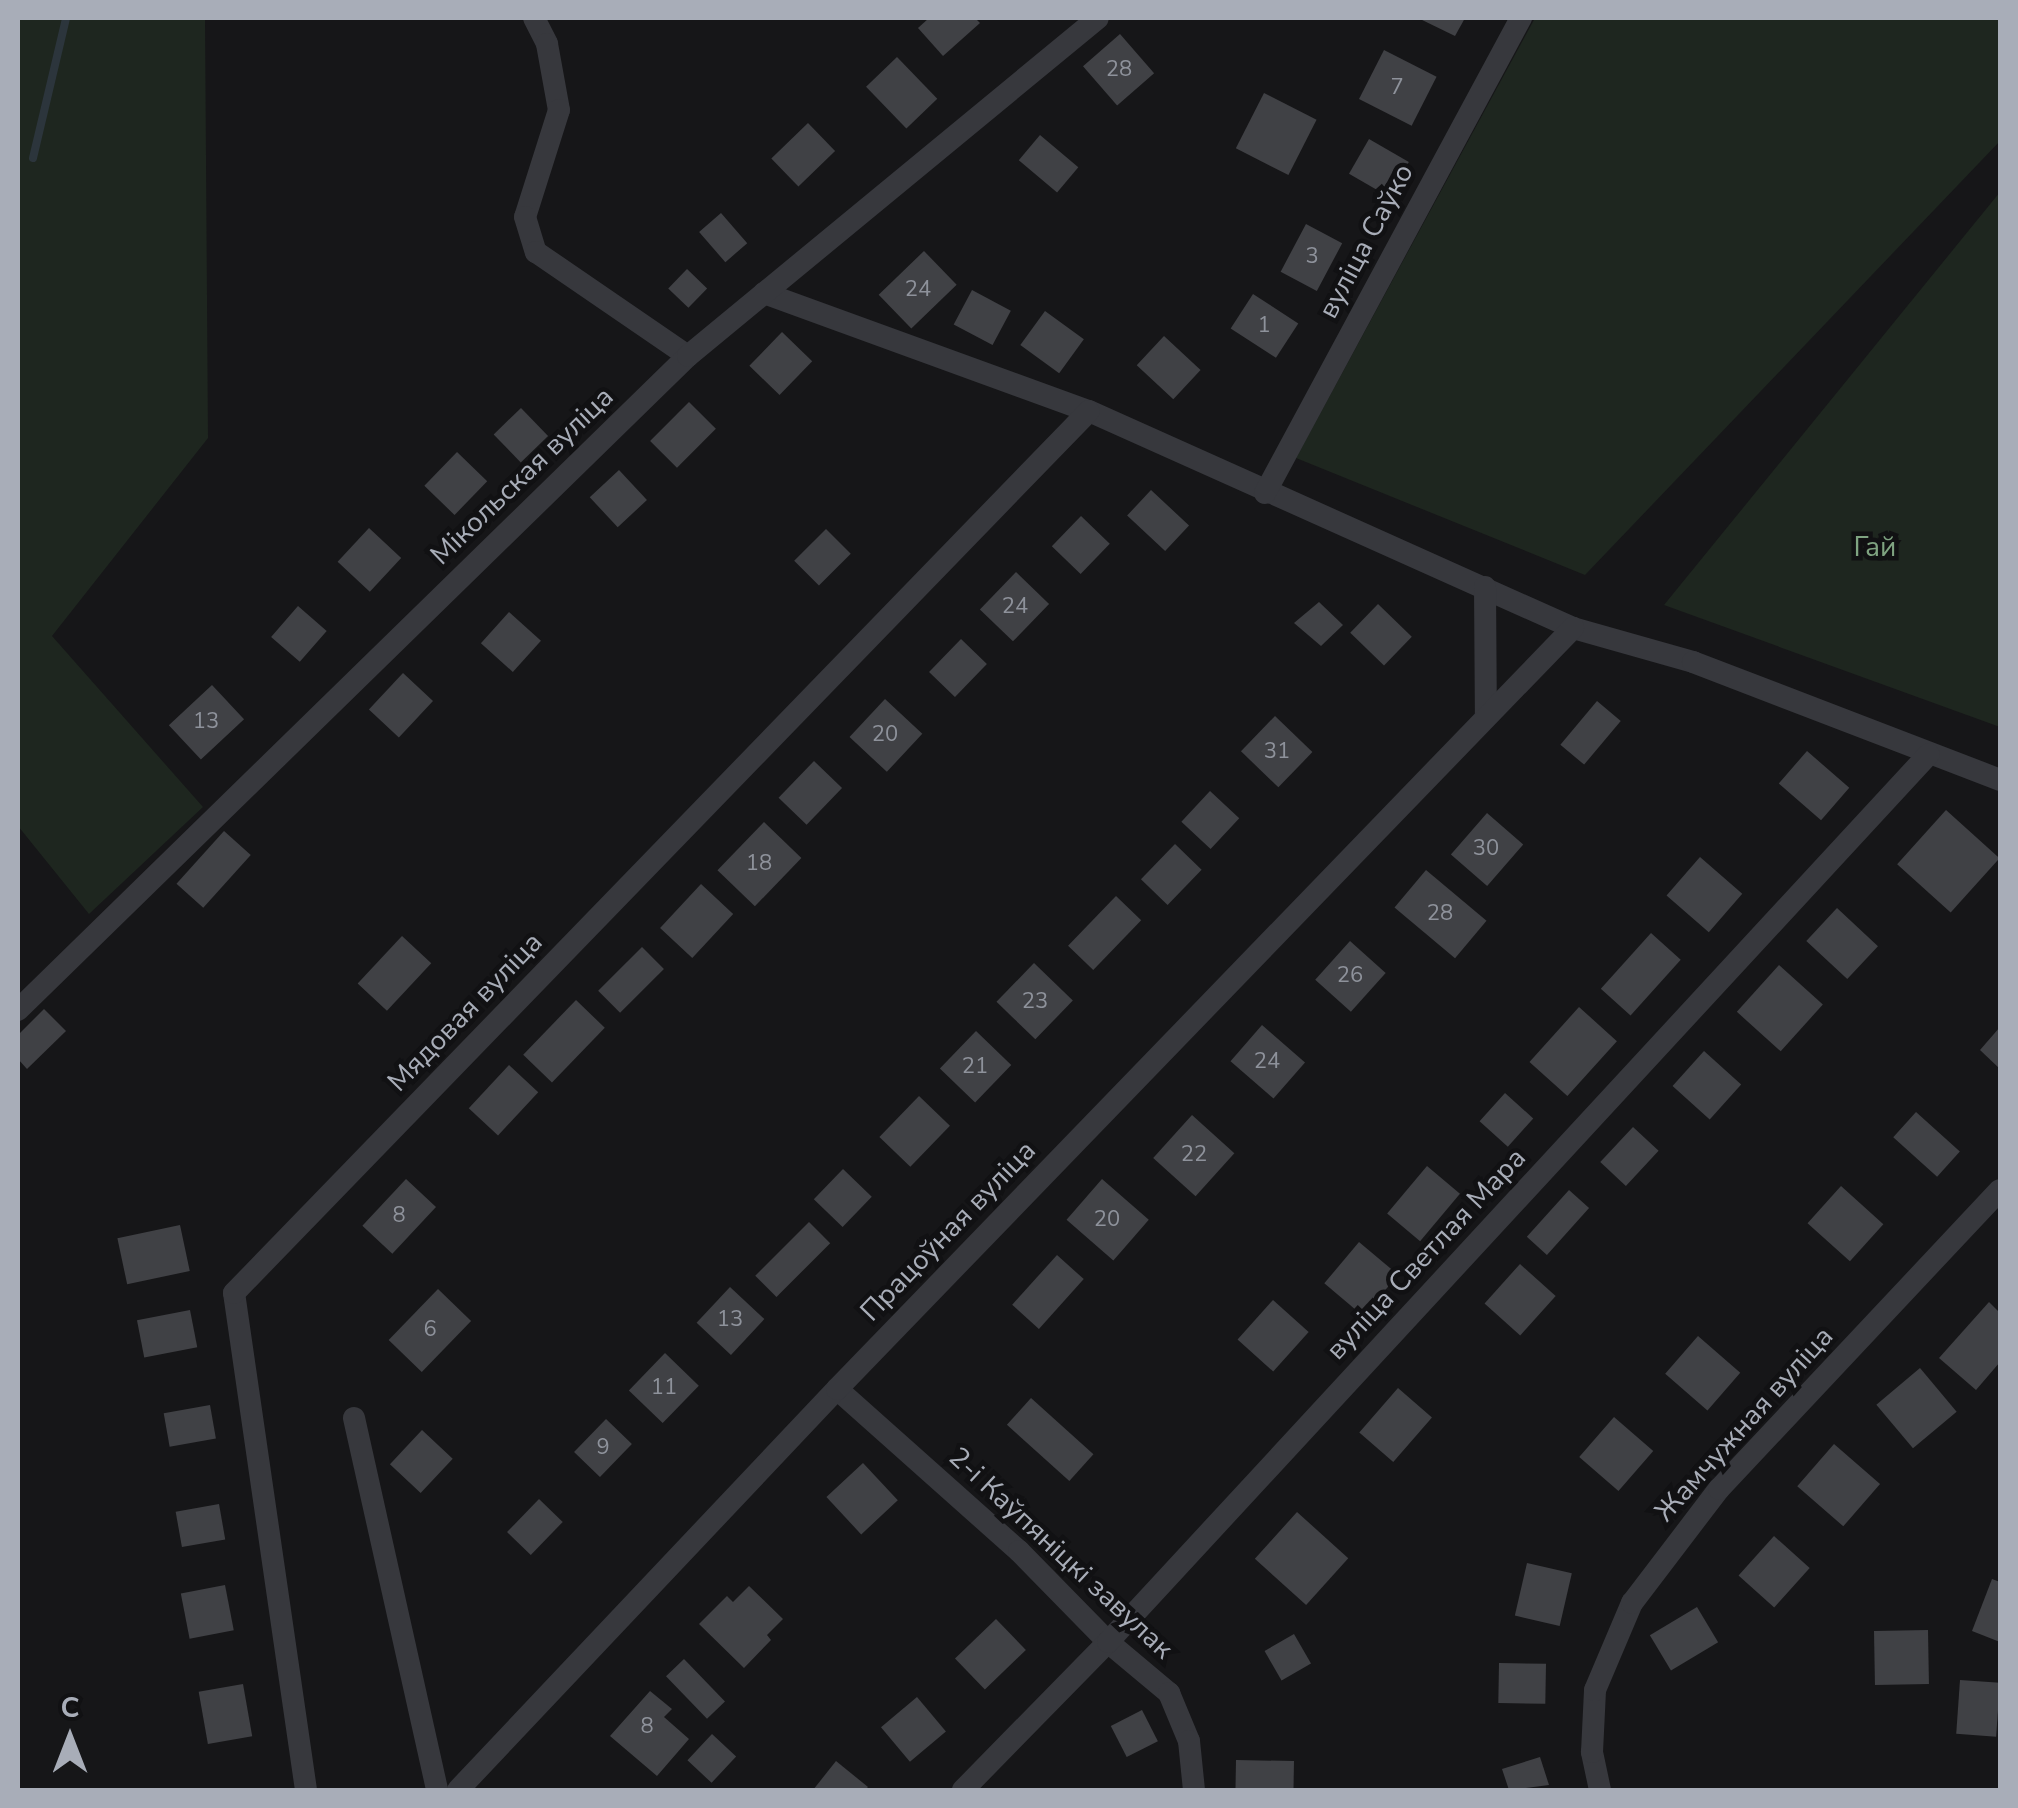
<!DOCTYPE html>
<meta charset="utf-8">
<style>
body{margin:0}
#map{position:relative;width:2018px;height:1808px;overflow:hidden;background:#161618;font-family:"Nunito Sans",sans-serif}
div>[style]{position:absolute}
.green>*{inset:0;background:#1e261f}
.stream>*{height:8px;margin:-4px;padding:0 4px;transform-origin:4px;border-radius:4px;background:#2c353c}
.building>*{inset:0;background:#404145;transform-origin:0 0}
.street>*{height:22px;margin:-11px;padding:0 11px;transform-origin:11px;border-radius:11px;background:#37383d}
span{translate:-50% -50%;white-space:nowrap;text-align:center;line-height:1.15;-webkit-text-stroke:9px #111113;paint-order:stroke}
.number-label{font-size:22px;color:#8e929b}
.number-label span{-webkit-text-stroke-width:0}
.street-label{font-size:28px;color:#a8adb8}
.park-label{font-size:28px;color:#7fa381}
.frame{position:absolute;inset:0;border:20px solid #a8adb8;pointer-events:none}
.north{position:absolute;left:20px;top:1688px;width:100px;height:100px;-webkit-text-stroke:8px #111113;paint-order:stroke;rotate:0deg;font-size:28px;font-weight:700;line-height:40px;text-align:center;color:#a8adb8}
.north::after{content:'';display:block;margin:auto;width:35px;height:45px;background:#a8adb8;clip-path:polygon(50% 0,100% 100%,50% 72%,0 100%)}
</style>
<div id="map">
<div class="green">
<i style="clip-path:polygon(18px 18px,205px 18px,208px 438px,52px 636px,203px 807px,89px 914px,18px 826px)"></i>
<i style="clip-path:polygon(1535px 18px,2000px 18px,2000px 141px,1585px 575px,1296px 458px)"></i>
<i style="clip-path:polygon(2000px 192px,2000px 727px,1664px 605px)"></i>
</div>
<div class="stream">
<i style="left:33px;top:158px;width:144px;rotate:-76.7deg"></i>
</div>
<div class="building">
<i style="clip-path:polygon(929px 18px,975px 18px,980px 23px,943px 56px,918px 28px)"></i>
<i style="clip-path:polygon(1418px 18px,1465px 18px,1455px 36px)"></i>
<i style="left:1120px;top:34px;width:52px;height:49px;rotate:49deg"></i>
<i style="left:1384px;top:50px;width:59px;height:55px;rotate:27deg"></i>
<i style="left:897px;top:57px;width:58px;height:43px;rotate:46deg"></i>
<i style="left:1264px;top:93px;width:59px;height:62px;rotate:27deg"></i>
<i style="left:808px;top:123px;width:39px;height:51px;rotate:46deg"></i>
<i style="left:1040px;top:135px;width:50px;height:33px;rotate:40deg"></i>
<i style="left:1369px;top:139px;width:46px;height:40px;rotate:30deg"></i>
<i style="left:721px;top:213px;width:40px;height:29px;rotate:49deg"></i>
<i style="left:1306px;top:224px;width:41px;height:54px;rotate:28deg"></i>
<i style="left:924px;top:251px;width:47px;height:63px;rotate:46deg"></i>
<i style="left:687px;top:269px;width:28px;height:27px;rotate:44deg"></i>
<i style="left:972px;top:290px;width:44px;height:39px;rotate:28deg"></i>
<i style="left:1253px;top:294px;width:54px;height:41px;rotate:33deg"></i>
<i style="left:1045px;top:311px;width:48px;height:42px;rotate:36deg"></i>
<i style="left:782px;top:332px;width:42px;height:47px;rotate:44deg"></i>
<i style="left:1164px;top:336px;width:50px;height:40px;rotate:43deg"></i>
<i style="left:689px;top:402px;width:38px;height:55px;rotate:45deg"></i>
<i style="left:521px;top:408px;width:39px;height:38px;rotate:46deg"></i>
<i style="left:457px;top:452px;width:42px;height:47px;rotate:44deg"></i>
<i style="left:619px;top:470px;width:41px;height:40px;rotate:47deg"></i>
<i style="left:1151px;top:490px;width:52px;height:35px;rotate:43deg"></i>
<i style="left:1081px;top:516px;width:40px;height:42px;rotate:44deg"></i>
<i style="left:369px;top:528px;width:44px;height:46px;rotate:43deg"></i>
<i style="left:826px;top:529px;width:35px;height:45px;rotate:45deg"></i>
<i style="left:1016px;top:572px;width:46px;height:52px;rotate:44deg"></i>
<i style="clip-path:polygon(1319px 602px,1343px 625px,1321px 646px,1294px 623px)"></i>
<i style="left:1378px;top:604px;width:47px;height:40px;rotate:44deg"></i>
<i style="left:298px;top:606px;width:38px;height:41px;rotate:41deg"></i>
<i style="left:509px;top:612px;width:43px;height:42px;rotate:42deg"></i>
<i style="left:961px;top:639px;width:36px;height:46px;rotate:44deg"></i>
<i style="left:403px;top:673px;width:41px;height:50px;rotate:43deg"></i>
<i style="left:212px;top:685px;width:47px;height:59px;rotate:47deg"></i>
<i style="left:885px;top:699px;width:51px;height:52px;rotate:43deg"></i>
<i style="left:1597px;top:701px;width:31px;height:57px;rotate:40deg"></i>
<i style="left:1275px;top:716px;width:52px;height:49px;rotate:44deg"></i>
<i style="left:1807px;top:751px;width:56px;height:43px;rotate:41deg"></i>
<i style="left:814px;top:761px;width:39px;height:51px;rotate:44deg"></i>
<i style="left:1210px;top:791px;width:40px;height:42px;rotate:43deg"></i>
<i style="left:1946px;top:810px;width:72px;height:73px;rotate:42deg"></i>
<i style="left:1487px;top:813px;width:48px;height:55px;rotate:41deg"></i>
<i style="left:764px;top:822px;width:52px;height:67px;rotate:44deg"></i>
<i style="left:224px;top:831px;width:36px;height:71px;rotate:42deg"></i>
<i style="left:1175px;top:844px;width:37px;height:49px;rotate:44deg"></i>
<i style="left:1700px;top:857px;width:56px;height:51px;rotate:41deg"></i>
<i style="left:1426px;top:870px;width:79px;height:49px;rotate:40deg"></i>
<i style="left:701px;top:884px;width:44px;height:60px;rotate:43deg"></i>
<i style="left:1116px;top:896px;width:35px;height:69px;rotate:44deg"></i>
<i style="left:1837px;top:908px;width:56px;height:45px;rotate:43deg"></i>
<i style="left:1651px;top:933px;width:40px;height:75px;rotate:42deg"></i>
<i style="left:402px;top:936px;width:40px;height:65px;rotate:43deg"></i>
<i style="left:1350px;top:941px;width:48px;height:52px;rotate:42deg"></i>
<i style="left:642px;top:947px;width:31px;height:62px;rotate:45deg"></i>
<i style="left:1034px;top:963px;width:54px;height:54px;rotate:44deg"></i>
<i style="left:1779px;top:965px;width:59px;height:63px;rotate:42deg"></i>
<i style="left:576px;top:1000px;width:40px;height:76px;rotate:44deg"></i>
<i style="left:1579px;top:1007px;width:51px;height:74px;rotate:42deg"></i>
<i style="clip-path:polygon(44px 1009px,66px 1031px,27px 1069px,18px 1059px,18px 1035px)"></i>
<i style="left:1262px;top:1025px;width:57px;height:48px;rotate:41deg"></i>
<i style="clip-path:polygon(2000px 1027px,2000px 1069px,1980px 1050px)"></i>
<i style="left:976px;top:1031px;width:49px;height:52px;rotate:44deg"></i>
<i style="left:1704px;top:1051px;width:50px;height:47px;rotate:42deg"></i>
<i style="left:509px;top:1065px;width:40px;height:59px;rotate:43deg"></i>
<i style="left:1505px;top:1093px;width:38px;height:38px;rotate:42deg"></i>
<i style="left:919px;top:1096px;width:43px;height:57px;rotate:44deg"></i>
<i style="left:1916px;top:1112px;width:59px;height:34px;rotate:42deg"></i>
<i style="left:1192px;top:1115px;width:57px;height:58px;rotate:42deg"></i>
<i style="left:1633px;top:1127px;width:35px;height:48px;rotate:43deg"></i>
<i style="left:1427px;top:1166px;width:43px;height:62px;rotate:40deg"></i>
<i style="left:843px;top:1169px;width:40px;height:42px;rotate:44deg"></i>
<i style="left:406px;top:1179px;width:41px;height:64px;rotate:43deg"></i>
<i style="left:1102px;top:1179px;width:62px;height:54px;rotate:41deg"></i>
<i style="left:1841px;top:1186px;width:57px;height:50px;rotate:42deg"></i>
<i style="left:1569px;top:1190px;width:27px;height:63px;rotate:42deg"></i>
<i style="left:809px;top:1222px;width:30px;height:76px;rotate:45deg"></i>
<i style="left:180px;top:1225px;width:47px;height:64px;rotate:78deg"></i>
<i style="left:1359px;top:1242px;width:51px;height:54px;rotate:40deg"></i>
<i style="left:1057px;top:1255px;width:36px;height:67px;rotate:42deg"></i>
<i style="left:1520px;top:1264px;width:48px;height:53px;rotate:42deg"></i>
<i style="left:730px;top:1287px;width:47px;height:49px;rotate:43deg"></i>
<i style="left:438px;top:1289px;width:46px;height:71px;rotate:44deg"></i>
<i style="left:1273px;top:1300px;width:48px;height:53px;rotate:42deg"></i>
<i style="clip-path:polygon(1989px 1302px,2000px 1313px,2000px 1362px,1976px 1390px,1939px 1358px)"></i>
<i style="left:190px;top:1310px;width:38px;height:54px;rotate:79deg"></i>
<i style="left:1698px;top:1336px;width:56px;height:50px;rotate:41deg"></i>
<i style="left:665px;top:1353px;width:47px;height:52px;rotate:44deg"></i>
<i style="left:1920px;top:1368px;width:57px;height:57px;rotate:50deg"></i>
<i style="left:1398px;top:1388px;width:45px;height:59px;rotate:41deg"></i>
<i style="left:1031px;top:1398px;width:84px;height:36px;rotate:42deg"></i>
<i style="left:210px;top:1405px;width:34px;height:47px;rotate:80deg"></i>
<i style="left:1614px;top:1417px;width:52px;height:53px;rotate:41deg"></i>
<i style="left:606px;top:1419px;width:36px;height:46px;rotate:44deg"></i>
<i style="left:422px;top:1430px;width:42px;height:47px;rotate:43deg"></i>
<i style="left:1834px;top:1444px;width:61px;height:56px;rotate:41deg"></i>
<i style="left:863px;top:1463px;width:51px;height:50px;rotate:47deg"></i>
<i style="left:539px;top:1499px;width:33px;height:46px;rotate:44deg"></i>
<i style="left:219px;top:1504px;width:36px;height:44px;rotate:80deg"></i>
<i style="left:1297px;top:1512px;width:69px;height:63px;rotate:42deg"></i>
<i style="left:1774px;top:1536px;width:48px;height:53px;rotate:42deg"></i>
<i style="left:1527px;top:1563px;width:46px;height:54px;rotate:13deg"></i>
<i style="clip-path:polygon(1992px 1579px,2000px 1582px,2000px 1642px,1972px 1631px)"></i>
<i style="left:225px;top:1585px;width:46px;height:45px;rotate:79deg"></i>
<i style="clip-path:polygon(749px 1586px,783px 1619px,767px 1635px,771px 1640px,744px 1668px,699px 1624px,727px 1596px,733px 1602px)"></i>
<i style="left:1697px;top:1607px;width:41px;height:55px;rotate:59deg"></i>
<i style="left:996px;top:1619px;width:43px;height:57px;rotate:46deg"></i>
<i style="left:1928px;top:1630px;width:54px;height:54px;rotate:89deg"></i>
<i style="left:1294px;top:1634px;width:34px;height:34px;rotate:60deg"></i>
<i style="left:684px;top:1659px;width:59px;height:25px;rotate:46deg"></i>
<i style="left:1499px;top:1663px;width:47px;height:40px;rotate:1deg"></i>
<i style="left:1960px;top:1680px;width:40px;height:54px;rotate:4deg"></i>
<i style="left:243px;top:1684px;width:53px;height:45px;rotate:80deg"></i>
<i style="clip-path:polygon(650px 1691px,672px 1709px,664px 1717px,689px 1739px,657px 1776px,610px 1736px)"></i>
<i style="left:917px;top:1697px;width:45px;height:47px;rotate:50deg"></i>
<i style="left:1142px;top:1710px;width:35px;height:35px;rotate:63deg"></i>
<i style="left:712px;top:1734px;width:33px;height:36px;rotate:43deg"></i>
<i style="clip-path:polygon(1540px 1757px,1549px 1785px,1509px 1790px,1502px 1769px)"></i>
<i style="left:1236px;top:1760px;width:58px;height:30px;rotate:1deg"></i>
<i style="clip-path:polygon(836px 1761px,868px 1787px,865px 1790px,813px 1790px)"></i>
</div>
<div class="street">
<i style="left:534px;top:18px;width:29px;rotate:63deg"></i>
<i style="left:547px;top:44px;width:67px;rotate:79.7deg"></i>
<i style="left:559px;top:110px;width:112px;rotate:107.6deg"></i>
<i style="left:525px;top:217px;width:37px;rotate:73deg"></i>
<i style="left:536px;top:252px;width:184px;rotate:34.4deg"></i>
<i style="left:764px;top:293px;width:346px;rotate:20deg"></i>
<i style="left:1089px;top:411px;width:530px;rotate:24.15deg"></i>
<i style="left:1573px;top:628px;width:125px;rotate:15.8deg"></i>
<i style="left:1693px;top:662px;width:329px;rotate:21deg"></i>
<i style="left:1265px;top:493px;width:540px;rotate:-61.68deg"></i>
<i style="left:1485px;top:587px;width:130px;rotate:89.6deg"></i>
<i style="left:18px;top:1010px;width:936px;rotate:-44.31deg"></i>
<i style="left:688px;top:356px;width:531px;rotate:-39.5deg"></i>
<i style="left:837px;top:1389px;width:244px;rotate:41.7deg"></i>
<i style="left:1019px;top:1551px;width:127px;rotate:45.6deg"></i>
<i style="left:1108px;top:1642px;width:80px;rotate:39.9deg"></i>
<i style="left:1169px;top:1693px;width:52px;rotate:67.4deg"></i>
<i style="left:1189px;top:1741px;width:49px;rotate:84.2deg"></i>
<i style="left:354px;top:1418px;width:381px;rotate:77.4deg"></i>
<i style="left:306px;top:1790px;width:502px;rotate:-98.24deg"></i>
<i style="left:234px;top:1293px;width:1228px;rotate:-45.89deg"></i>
<i style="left:458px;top:1790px;width:552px;rotate:-46.62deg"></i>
<i style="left:837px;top:1389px;width:1059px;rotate:-45.96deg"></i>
<i style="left:963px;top:1790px;width:207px;rotate:-45.6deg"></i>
<i style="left:1108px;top:1642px;width:1209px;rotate:-47.25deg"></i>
<i style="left:1600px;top:1790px;width:39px;rotate:-102deg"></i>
<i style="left:1592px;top:1752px;width:62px;rotate:-87.2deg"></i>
<i style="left:1595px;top:1690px;width:95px;rotate:-67deg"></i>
<i style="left:1632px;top:1603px;width:143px;rotate:-52.7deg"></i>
<i style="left:1719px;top:1489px;width:410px;rotate:-46.8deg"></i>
</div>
<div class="number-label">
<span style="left:1119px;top:70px">28</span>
<span style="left:1397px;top:88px">7</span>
<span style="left:1312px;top:257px">3</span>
<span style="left:918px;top:290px">24</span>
<span style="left:1264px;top:326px">1</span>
<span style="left:1015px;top:607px">24</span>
<span style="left:206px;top:722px">13</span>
<span style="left:885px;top:735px">20</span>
<span style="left:1277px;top:752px">31</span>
<span style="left:1486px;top:849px">30</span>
<span style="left:759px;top:864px">18</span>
<span style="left:1440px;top:914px">28</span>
<span style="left:1350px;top:976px">26</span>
<span style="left:1035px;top:1002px">23</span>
<span style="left:1267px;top:1062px">24</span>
<span style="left:975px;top:1067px">21</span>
<span style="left:1194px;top:1155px">22</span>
<span style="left:399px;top:1216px">8</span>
<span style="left:1107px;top:1220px">20</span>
<span style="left:730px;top:1320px">13</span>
<span style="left:430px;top:1330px">6</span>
<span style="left:664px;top:1388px">11</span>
<span style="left:603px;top:1448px">9</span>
<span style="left:647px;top:1727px">8</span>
</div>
<div class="street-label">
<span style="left:1366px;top:241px;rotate:-62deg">вуліца Саўко</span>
<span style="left:522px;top:476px;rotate:-44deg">Мікольская вуліца</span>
<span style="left:465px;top:1012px;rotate:-46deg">Мядовая вуліца</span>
<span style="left:948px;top:1231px;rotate:-46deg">Працоўная вуліца</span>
<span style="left:1426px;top:1254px;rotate:-47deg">вуліца Светлая Мара</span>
<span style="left:1744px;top:1424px;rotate:-48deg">Жамчужная вуліца</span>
<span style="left:1061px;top:1553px;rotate:43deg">2-і Каўпяніцкі завулак</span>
</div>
<div class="park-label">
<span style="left:1875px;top:547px">Гай</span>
</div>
<div class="frame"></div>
<div class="north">С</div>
</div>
